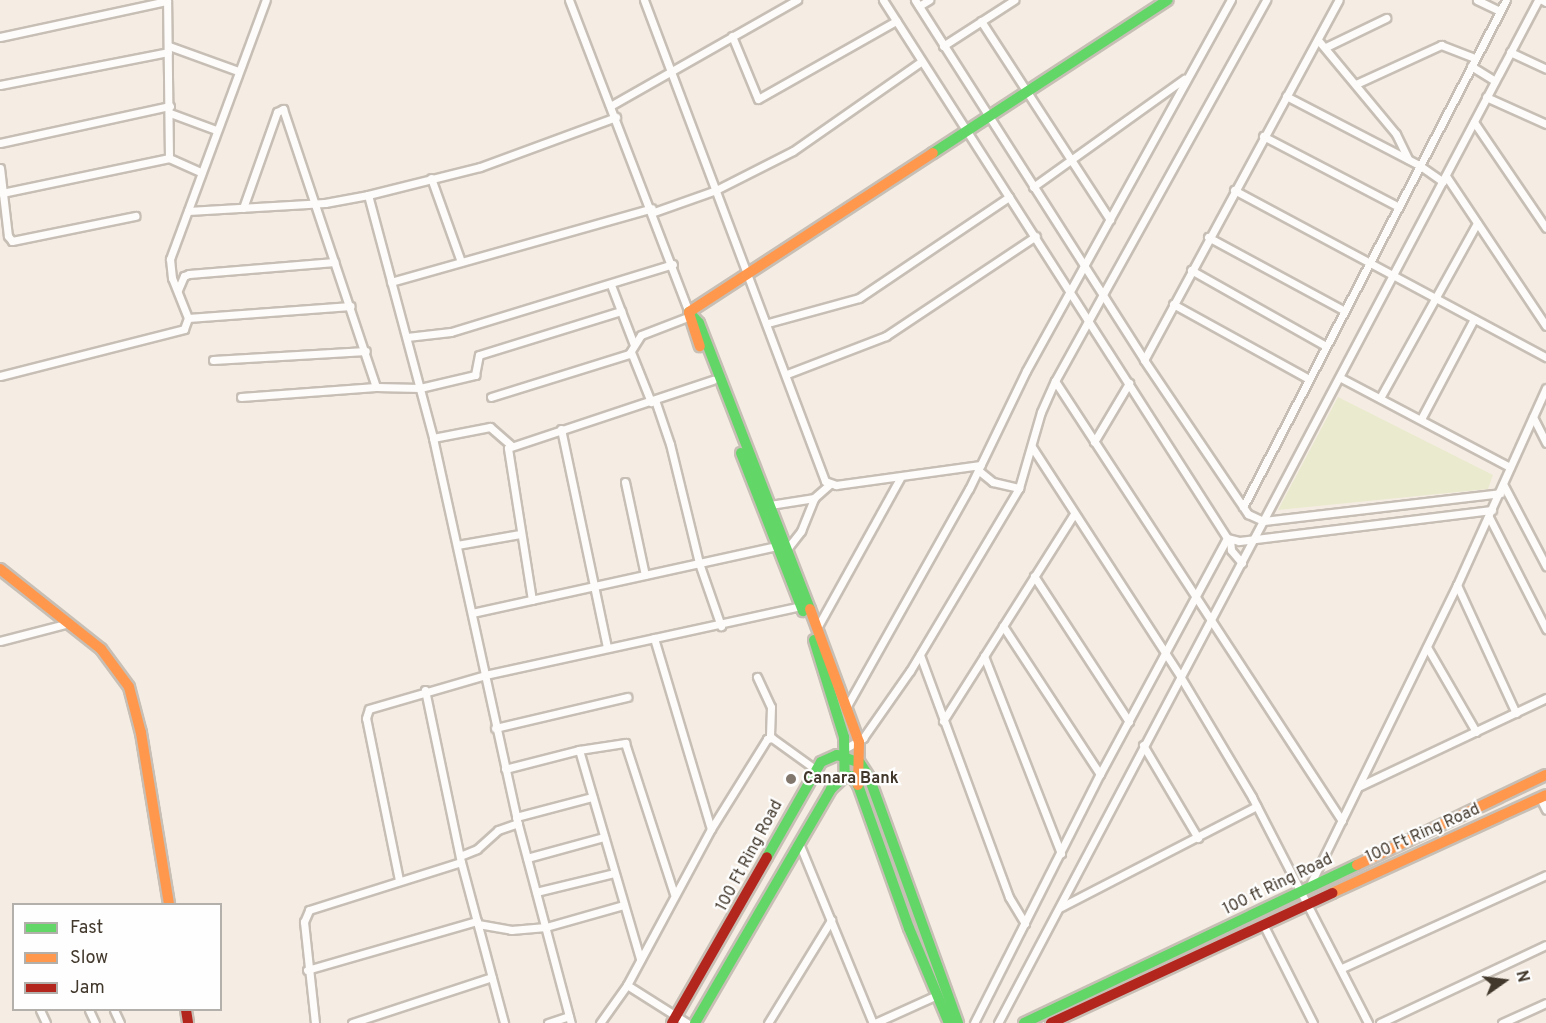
<!DOCTYPE html>
<style>
body{margin:0}
#map{position:relative;width:1546px;height:1023px;overflow:hidden;background:#f5ede3;font-family:Overpass,sans-serif}
div>[style]{position:absolute}
.green>*{inset:0;background:#eaeacf}
.roads{filter:drop-shadow(2px 0 #c7bfb5) drop-shadow(-2px 0 #c7bfb5) drop-shadow(0 2px #c7bfb5) drop-shadow(0 -2px #c7bfb5)}
.street>*{height:7px;margin:-3.5px;padding:0 3.5px;transform-origin:3.5px;border-radius:3.5px;background:#fefcfb}
.fast>*{height:10px;margin:-5px;padding:0 5px;transform-origin:5px;border-radius:5px;background:#63d668}
.slow>*{height:10px;margin:-5px;padding:0 5px;transform-origin:5px;border-radius:5px;background:#ff974d}
.jam>*{height:10px;margin:-5px;padding:0 5px;transform-origin:5px;border-radius:5px;background:#b3261e}
.dots>*{width:16px;height:16px;translate:-50% -50%;box-sizing:border-box;border:3px solid #fefefe;border-radius:50%}
span{translate:-50% -50%;white-space:nowrap;text-align:center;line-height:1.15;-webkit-text-stroke:4.5px #fefefe;paint-order:stroke}
.poi-label{font-size:16px;color:#42382c;font-weight:700}
.left{translate:0 -50%;text-align:left}
.street-label{font-size:16px;color:#42382c}
.legend{position:absolute;left:12px;top:903px;width:210px;height:108px;box-sizing:border-box;background:#fefefe;border:2px solid #b3afaa;margin:0;padding:8px 10px;list-style:none;font-size:18px;color:#42382c}
.legend li{display:flex;align-items:center;gap:12px;height:30px}
.legend b{width:30px;border:2px solid #b3afaa}
.north{position:absolute;left:1474px;top:951px;width:60px;height:60px;-webkit-text-stroke:4px #fefefe;paint-order:stroke;rotate:76deg;font-size:16px;font-weight:700;line-height:24px;text-align:center;color:#42382c}
.north::after{content:'';display:block;margin:auto;width:21px;height:27px;background:#42382c;clip-path:polygon(50% 0,100% 100%,50% 72%,0 100%)}
</style>
<div id="map">
<div class="green">
<i style="clip-path:polygon(1338px 397px,1493px 475px,1488px 489px,1278px 510px)"></i>
</div>
<div class="roads">
<div class="street">
<i style="left:569px;top:0;width:334px;rotate:69deg"></i>
<i style="left:644px;top:0;width:514px;rotate:69.38deg"></i>
<i style="left:825px;top:481px;width:12px;rotate:20deg"></i>
<i style="left:836px;top:485px;width:146px;rotate:-7.9deg"></i>
<i style="left:883px;top:0;width:639px;rotate:57.4deg"></i>
<i style="left:1227px;top:538px;width:12px;rotate:14deg"></i>
<i style="left:1239px;top:541px;width:255px;rotate:-7deg"></i>
<i style="left:915px;top:0;width:427px;rotate:57.5deg"></i>
<i style="left:1144px;top:360px;width:186px;rotate:56deg"></i>
<i style="left:1248px;top:514px;width:17px;rotate:25deg"></i>
<i style="left:1263px;top:521px;width:239px;rotate:-6.7deg"></i>
<i style="left:1477px;top:0;width:25px;rotate:26deg"></i>
<i style="left:1542px;top:0;width:4px;rotate:27deg"></i>
<i style="left:919px;top:6px;width:12px;rotate:-31deg"></i>
<i style="left:981px;top:21px;width:237px;rotate:57deg"></i>
<i style="left:732px;top:36px;width:68px;rotate:67.6deg"></i>
<i style="left:758px;top:99px;width:159px;rotate:-29.5deg"></i>
<i style="left:0;top:37px;width:171px;rotate:-12.2deg"></i>
<i style="left:1318px;top:40px;width:122px;rotate:50.3deg"></i>
<i style="left:1396px;top:134px;width:28px;rotate:64deg"></i>
<i style="left:169px;top:46px;width:73px;rotate:19.9deg"></i>
<i style="left:943px;top:46px;width:85px;rotate:-32.9deg"></i>
<i style="left:1326px;top:47px;width:67px;rotate:-25.8deg"></i>
<i style="left:1510px;top:52px;width:40px;rotate:25deg"></i>
<i style="left:1471px;top:66px;width:28px;rotate:32deg"></i>
<i style="left:1356px;top:84px;width:94px;rotate:-24.6deg"></i>
<i style="left:1441px;top:45px;width:36px;rotate:21deg"></i>
<i style="left:0;top:85px;width:171px;rotate:-11.1deg"></i>
<i style="left:1286px;top:96px;width:150px;rotate:27.4deg"></i>
<i style="left:1419px;top:165px;width:29px;rotate:35deg"></i>
<i style="left:1486px;top:97px;width:66px;rotate:24.2deg"></i>
<i style="left:612px;top:105px;width:213px;rotate:-29.6deg"></i>
<i style="left:170px;top:113px;width:49px;rotate:20.3deg"></i>
<i style="left:1474px;top:122px;width:128px;rotate:55.8deg"></i>
<i style="left:1263px;top:136px;width:151px;rotate:27.6deg"></i>
<i style="left:0;top:143px;width:174px;rotate:-12.3deg"></i>
<i style="left:169px;top:158px;width:35px;rotate:24deg"></i>
<i style="left:0;top:168px;width:68px;rotate:83.3deg"></i>
<i style="left:8px;top:236px;width:6px;rotate:51deg"></i>
<i style="left:12px;top:241px;width:126px;rotate:-11.5deg"></i>
<i style="left:1446px;top:176px;width:180px;rotate:56.3deg"></i>
<i style="left:431px;top:178px;width:89px;rotate:70.3deg"></i>
<i style="left:1033px;top:187px;width:186px;rotate:-35.6deg"></i>
<i style="left:1234px;top:190px;width:354px;rotate:28.2deg"></i>
<i style="left:2px;top:193px;width:171px;rotate:-11.8deg"></i>
<i style="left:169px;top:158px;width:158px;rotate:-90.7deg"></i>
<i style="left:368px;top:195px;width:252px;rotate:75deg"></i>
<i style="left:433px;top:438px;width:388px;rotate:77.6deg"></i>
<i style="left:516px;top:817px;width:213px;rotate:75.1deg"></i>
<i style="left:243px;top:208px;width:102px;rotate:-70.5deg"></i>
<i style="left:277px;top:112px;width:7px;rotate:-27deg"></i>
<i style="left:283px;top:109px;width:293px;rotate:71.5deg"></i>
<i style="left:188px;top:211px;width:137px;rotate:-3.3deg"></i>
<i style="left:325px;top:203px;width:44px;rotate:-10.5deg"></i>
<i style="left:368px;top:195px;width:115px;rotate:-14deg"></i>
<i style="left:480px;top:167px;width:145px;rotate:-20.2deg"></i>
<i style="left:654px;top:212px;width:66px;rotate:-19.5deg"></i>
<i style="left:716px;top:190px;width:86px;rotate:-26.9deg"></i>
<i style="left:793px;top:151px;width:157px;rotate:-34.9deg"></i>
<i style="left:1208px;top:237px;width:153px;rotate:28.4deg"></i>
<i style="left:1191px;top:270px;width:155px;rotate:29.4deg"></i>
<i style="left:391px;top:282px;width:271px;rotate:-15.8deg"></i>
<i style="left:611px;top:285px;width:64px;rotate:69deg"></i>
<i style="left:178px;top:290px;width:15px;rotate:-67deg"></i>
<i style="left:184px;top:276px;width:5px;rotate:-22deg"></i>
<i style="left:189px;top:274px;width:146px;rotate:-4.7deg"></i>
<i style="left:1173px;top:304px;width:155px;rotate:28.9deg"></i>
<i style="left:188px;top:318px;width:163px;rotate:-4.2deg"></i>
<i style="left:768px;top:323px;width:94px;rotate:-15.4deg"></i>
<i style="left:859px;top:298px;width:181px;rotate:-34deg"></i>
<i style="left:407px;top:337px;width:44px;rotate:-6.5deg"></i>
<i style="left:451px;top:332px;width:232px;rotate:-17deg"></i>
<i style="left:631px;top:352px;width:54px;rotate:68.2deg"></i>
<i style="left:213px;top:360px;width:153px;rotate:-3.4deg"></i>
<i style="left:1144px;top:360px;width:409px;rotate:-61.6deg"></i>
<i style="left:787px;top:374px;width:106px;rotate:-21deg"></i>
<i style="left:886px;top:336px;width:180px;rotate:-33.7deg"></i>
<i style="left:0;top:376px;width:190px;rotate:-14.3deg"></i>
<i style="left:184px;top:329px;width:12px;rotate:-70deg"></i>
<i style="left:188px;top:318px;width:43px;rotate:-111.8deg"></i>
<i style="left:172px;top:278px;width:19px;rotate:-96deg"></i>
<i style="left:170px;top:259px;width:276px;rotate:-69.7deg"></i>
<i style="left:1341px;top:378px;width:191px;rotate:27.8deg"></i>
<i style="left:1055px;top:381px;width:525px;rotate:56.88deg"></i>
<i style="left:241px;top:397px;width:135px;rotate:-4.2deg"></i>
<i style="left:376px;top:387px;width:44px;rotate:1.3deg"></i>
<i style="left:420px;top:388px;width:57px;rotate:-13.3deg"></i>
<i style="left:475px;top:375px;width:20px;rotate:-79deg"></i>
<i style="left:479px;top:355px;width:149px;rotate:-17.2deg"></i>
<i style="left:491px;top:397px;width:145px;rotate:-17.3deg"></i>
<i style="left:629px;top:354px;width:22px;rotate:-58deg"></i>
<i style="left:641px;top:335px;width:50px;rotate:-21deg"></i>
<i style="left:1380px;top:398px;width:200px;rotate:-61deg"></i>
<i style="left:655px;top:400px;width:46px;rotate:71.2deg"></i>
<i style="left:670px;top:444px;width:122px;rotate:76.3deg"></i>
<i style="left:699px;top:563px;width:67px;rotate:70.8deg"></i>
<i style="left:1533px;top:417px;width:29px;rotate:63deg"></i>
<i style="left:1421px;top:419px;width:113px;rotate:-62.1deg"></i>
<i style="left:561px;top:429px;width:223px;rotate:78.1deg"></i>
<i style="left:433px;top:438px;width:58px;rotate:-10.9deg"></i>
<i style="left:490px;top:427px;width:28px;rotate:41deg"></i>
<i style="left:1094px;top:442px;width:69px;rotate:-59.3deg"></i>
<i style="left:1032px;top:447px;width:273px;rotate:57.1deg"></i>
<i style="left:1180px;top:676px;width:141px;rotate:59.2deg"></i>
<i style="left:1252px;top:797px;width:254px;rotate:62.8deg"></i>
<i style="left:978px;top:470px;width:19px;rotate:39deg"></i>
<i style="left:993px;top:482px;width:27px;rotate:13deg"></i>
<i style="left:625px;top:482px;width:95px;rotate:77.9deg"></i>
<i style="left:1503px;top:484px;width:93px;rotate:62.3deg"></i>
<i style="left:770px;top:505px;width:45px;rotate:-9deg"></i>
<i style="left:1243px;top:507px;width:571px;rotate:-62.58deg"></i>
<i style="left:1489px;top:517px;width:126px;rotate:63deg"></i>
<i style="left:1230px;top:540px;width:10px;rotate:84deg"></i>
<i style="left:1231px;top:550px;width:17px;rotate:50deg"></i>
<i style="left:457px;top:545px;width:64px;rotate:-9.9deg"></i>
<i style="left:787px;top:549px;width:23px;rotate:-52deg"></i>
<i style="left:801px;top:531px;width:35px;rotate:-68deg"></i>
<i style="left:814px;top:498px;width:21px;rotate:-41deg"></i>
<i style="left:1034px;top:576px;width:174px;rotate:56.9deg"></i>
<i style="left:1457px;top:585px;width:141px;rotate:65.3deg"></i>
<i style="left:532px;top:600px;width:154px;rotate:-99deg"></i>
<i style="left:508px;top:448px;width:216px;rotate:-18.4deg"></i>
<i style="left:472px;top:613px;width:312px;rotate:-12.4deg"></i>
<i style="left:1003px;top:626px;width:177px;rotate:56.8deg"></i>
<i style="left:817px;top:628px;width:171px;rotate:-61deg"></i>
<i style="left:654px;top:638px;width:199px;rotate:73.4deg"></i>
<i style="left:0;top:641px;width:71px;rotate:-14.6deg"></i>
<i style="left:1427px;top:647px;width:98px;rotate:60deg"></i>
<i style="left:920px;top:655px;width:258px;rotate:69.8deg"></i>
<i style="left:1009px;top:897px;width:31px;rotate:59deg"></i>
<i style="left:984px;top:656px;width:212px;rotate:68.7deg"></i>
<i style="left:757px;top:677px;width:33px;rotate:65deg"></i>
<i style="left:771px;top:707px;width:30px;rotate:92deg"></i>
<i style="left:425px;top:690px;width:176px;rotate:78.2deg"></i>
<i style="left:461px;top:862px;width:167px;rotate:75deg"></i>
<i style="left:847px;top:706px;width:249px;rotate:-60.7deg"></i>
<i style="left:969px;top:489px;width:131px;rotate:-64.2deg"></i>
<i style="left:1026px;top:371px;width:424px;rotate:-61.1deg"></i>
<i style="left:943px;top:721px;width:244px;rotate:-57.7deg"></i>
<i style="left:495px;top:728px;width:136px;rotate:-13.2deg"></i>
<i style="left:1143px;top:745px;width:108px;rotate:59.4deg"></i>
<i style="left:846px;top:748px;width:20px;rotate:-30deg"></i>
<i style="left:863px;top:738px;width:82px;rotate:-55deg"></i>
<i style="left:910px;top:671px;width:213px;rotate:-59.2deg"></i>
<i style="left:1019px;top:488px;width:79px;rotate:-73.9deg"></i>
<i style="left:1041px;top:412px;width:34px;rotate:-66deg"></i>
<i style="left:1055px;top:381px;width:436px;rotate:-61deg"></i>
<i style="left:579px;top:750px;width:218px;rotate:73.7deg"></i>
<i style="left:505px;top:769px;width:76px;rotate:-14.4deg"></i>
<i style="left:579px;top:750px;width:47px;rotate:-8.7deg"></i>
<i style="left:625px;top:743px;width:159px;rotate:72deg"></i>
<i style="left:1360px;top:786px;width:206px;rotate:-25.3deg"></i>
<i style="left:1540px;top:798px;width:13px;rotate:63deg"></i>
<i style="left:516px;top:817px;width:79px;rotate:-14.7deg"></i>
<i style="left:799px;top:843px;width:195px;rotate:67.7deg"></i>
<i style="left:460px;top:856px;width:18px;rotate:-22deg"></i>
<i style="left:477px;top:849px;width:28px;rotate:-42deg"></i>
<i style="left:498px;top:830px;width:21px;rotate:-19deg"></i>
<i style="left:527px;top:858px;width:80px;rotate:-15.3deg"></i>
<i style="left:399px;top:880px;width:165px;rotate:-101.5deg"></i>
<i style="left:366px;top:718px;width:9px;rotate:-72deg"></i>
<i style="left:369px;top:709px;width:121px;rotate:-16.3deg"></i>
<i style="left:485px;top:675px;width:323px;rotate:-12.3deg"></i>
<i style="left:1309px;top:887px;width:336px;rotate:-63.9deg"></i>
<i style="left:1457px;top:585px;width:216px;rotate:-65.7deg"></i>
<i style="left:536px;top:892px;width:80px;rotate:-13.7deg"></i>
<i style="left:1061px;top:907px;width:220px;rotate:-27.3deg"></i>
<i style="left:478px;top:924px;width:34px;rotate:10deg"></i>
<i style="left:511px;top:930px;width:35px;rotate:-5deg"></i>
<i style="left:546px;top:927px;width:81px;rotate:-15.8deg"></i>
<i style="left:1263px;top:924px;width:111px;rotate:63.2deg"></i>
<i style="left:1342px;top:968px;width:224px;rotate:-24.5deg"></i>
<i style="left:307px;top:970px;width:177px;rotate:-16.1deg"></i>
<i style="left:627px;top:985px;width:177px;rotate:-61.7deg"></i>
<i style="left:711px;top:829px;width:106px;rotate:-58.1deg"></i>
<i style="left:767px;top:739px;width:5px;rotate:-11deg"></i>
<i style="left:772px;top:738px;width:53px;rotate:35.8deg"></i>
<i style="left:40px;top:1010px;width:14px;rotate:65deg"></i>
<i style="left:89px;top:1010px;width:14px;rotate:65deg"></i>
<i style="left:114px;top:1010px;width:14px;rotate:65deg"></i>
<i style="left:315px;top:1023px;width:102px;rotate:-96.2deg"></i>
<i style="left:304px;top:922px;width:13px;rotate:-67deg"></i>
<i style="left:309px;top:910px;width:159px;rotate:-17.5deg"></i>
<i style="left:352px;top:1023px;width:147px;rotate:-18.2deg"></i>
<i style="left:548px;top:1023px;width:22px;rotate:-18deg"></i>
<i style="left:600px;top:1023px;width:47px;rotate:-54.6deg"></i>
<i style="left:627px;top:985px;width:71px;rotate:32.3deg"></i>
<i style="left:768px;top:1023px;width:121px;rotate:-58.5deg"></i>
<i style="left:875px;top:1023px;width:68px;rotate:-24.3deg"></i>
<i style="left:974px;top:1023px;width:279px;rotate:-63.2deg"></i>
<i style="left:1100px;top:774px;width:268px;rotate:-61.7deg"></i>
<i style="left:998px;top:1023px;width:1157px;rotate:-62.17deg"></i>
<i style="left:1380px;top:1023px;width:183px;rotate:-25.2deg"></i>
<i style="left:1502px;top:1023px;width:48px;rotate:-24.4deg"></i>
</div>
<div class="fast">
<i style="left:933px;top:153px;width:280px;rotate:-33.1deg"></i>
<i style="left:689px;top:312px;width:15px;rotate:48deg"></i>
<i style="left:699px;top:323px;width:307px;rotate:68.8deg"></i>
<i style="left:741px;top:453px;width:170px;rotate:68.6deg"></i>
<i style="left:814px;top:640px;width:102px;rotate:72.8deg"></i>
<i style="left:844px;top:737px;width:39px;rotate:89deg"></i>
<i style="left:767px;top:857px;width:109px;rotate:-60.4deg"></i>
<i style="left:821px;top:762px;width:17px;rotate:-24deg"></i>
<i style="left:837px;top:755px;width:24px;rotate:19deg"></i>
<i style="left:860px;top:763px;width:17px;rotate:57deg"></i>
<i style="left:869px;top:777px;width:262px;rotate:70.1deg"></i>
<i style="left:695px;top:1023px;width:271px;rotate:-59.8deg"></i>
<i style="left:831px;top:789px;width:19px;rotate:-43deg"></i>
<i style="left:845px;top:776px;width:7px"></i>
<i style="left:852px;top:776px;width:11px;rotate:56deg"></i>
<i style="left:858px;top:785px;width:152px;rotate:70.4deg"></i>
<i style="left:909px;top:928px;width:103px;rotate:67.2deg"></i>
<i style="left:1024px;top:1023px;width:369px;rotate:-25.4deg"></i>
</div>
<div class="slow">
<i style="left:689px;top:312px;width:291px;rotate:-33.1deg"></i>
<i style="left:689px;top:313px;width:35px;rotate:72deg"></i>
<i style="left:0;top:569px;width:129px;rotate:38.4deg"></i>
<i style="left:101px;top:649px;width:47px;rotate:53.6deg"></i>
<i style="left:129px;top:687px;width:48px;rotate:75.4deg"></i>
<i style="left:141px;top:733px;width:173px;rotate:80.7deg"></i>
<i style="left:810px;top:609px;width:142px;rotate:69.8deg"></i>
<i style="left:859px;top:742px;width:43px;rotate:91.3deg"></i>
<i style="left:1357px;top:865px;width:209px;rotate:-25.5deg"></i>
<i style="left:1332px;top:893px;width:235px;rotate:-24.6deg"></i>
</div>
<div class="jam">
<i style="left:186px;top:1010px;width:13px;rotate:81deg"></i>
<i style="left:672px;top:1023px;width:191px;rotate:-60.2deg"></i>
<i style="left:1051px;top:1023px;width:310px;rotate:-24.8deg"></i>
</div>
</div>
<div class="dots">
<i style="left:791px;top:779px;background:#81776c"></i>
</div>
<div class="poi-label">
<span class="left" style="left:803px;top:779px">Canara Bank</span>
</div>
<div class="street-label">
<span style="left:1423px;top:834px;rotate:-24deg">100 Ft Ring Road</span>
<span style="left:750px;top:856px;rotate:-62deg">100 Ft Ring Road</span>
<span style="left:1278px;top:885px;rotate:-26deg">100 ft Ring Road</span>
</div>
<ul class="legend">
<li><b style="height:8px;background:#63d668"></b>Fast</li>
<li><b style="height:8px;background:#ff974d"></b>Slow</li>
<li><b style="height:8px;background:#b3261e"></b>Jam</li>
</ul>
<div class="north">N</div>
</div>
